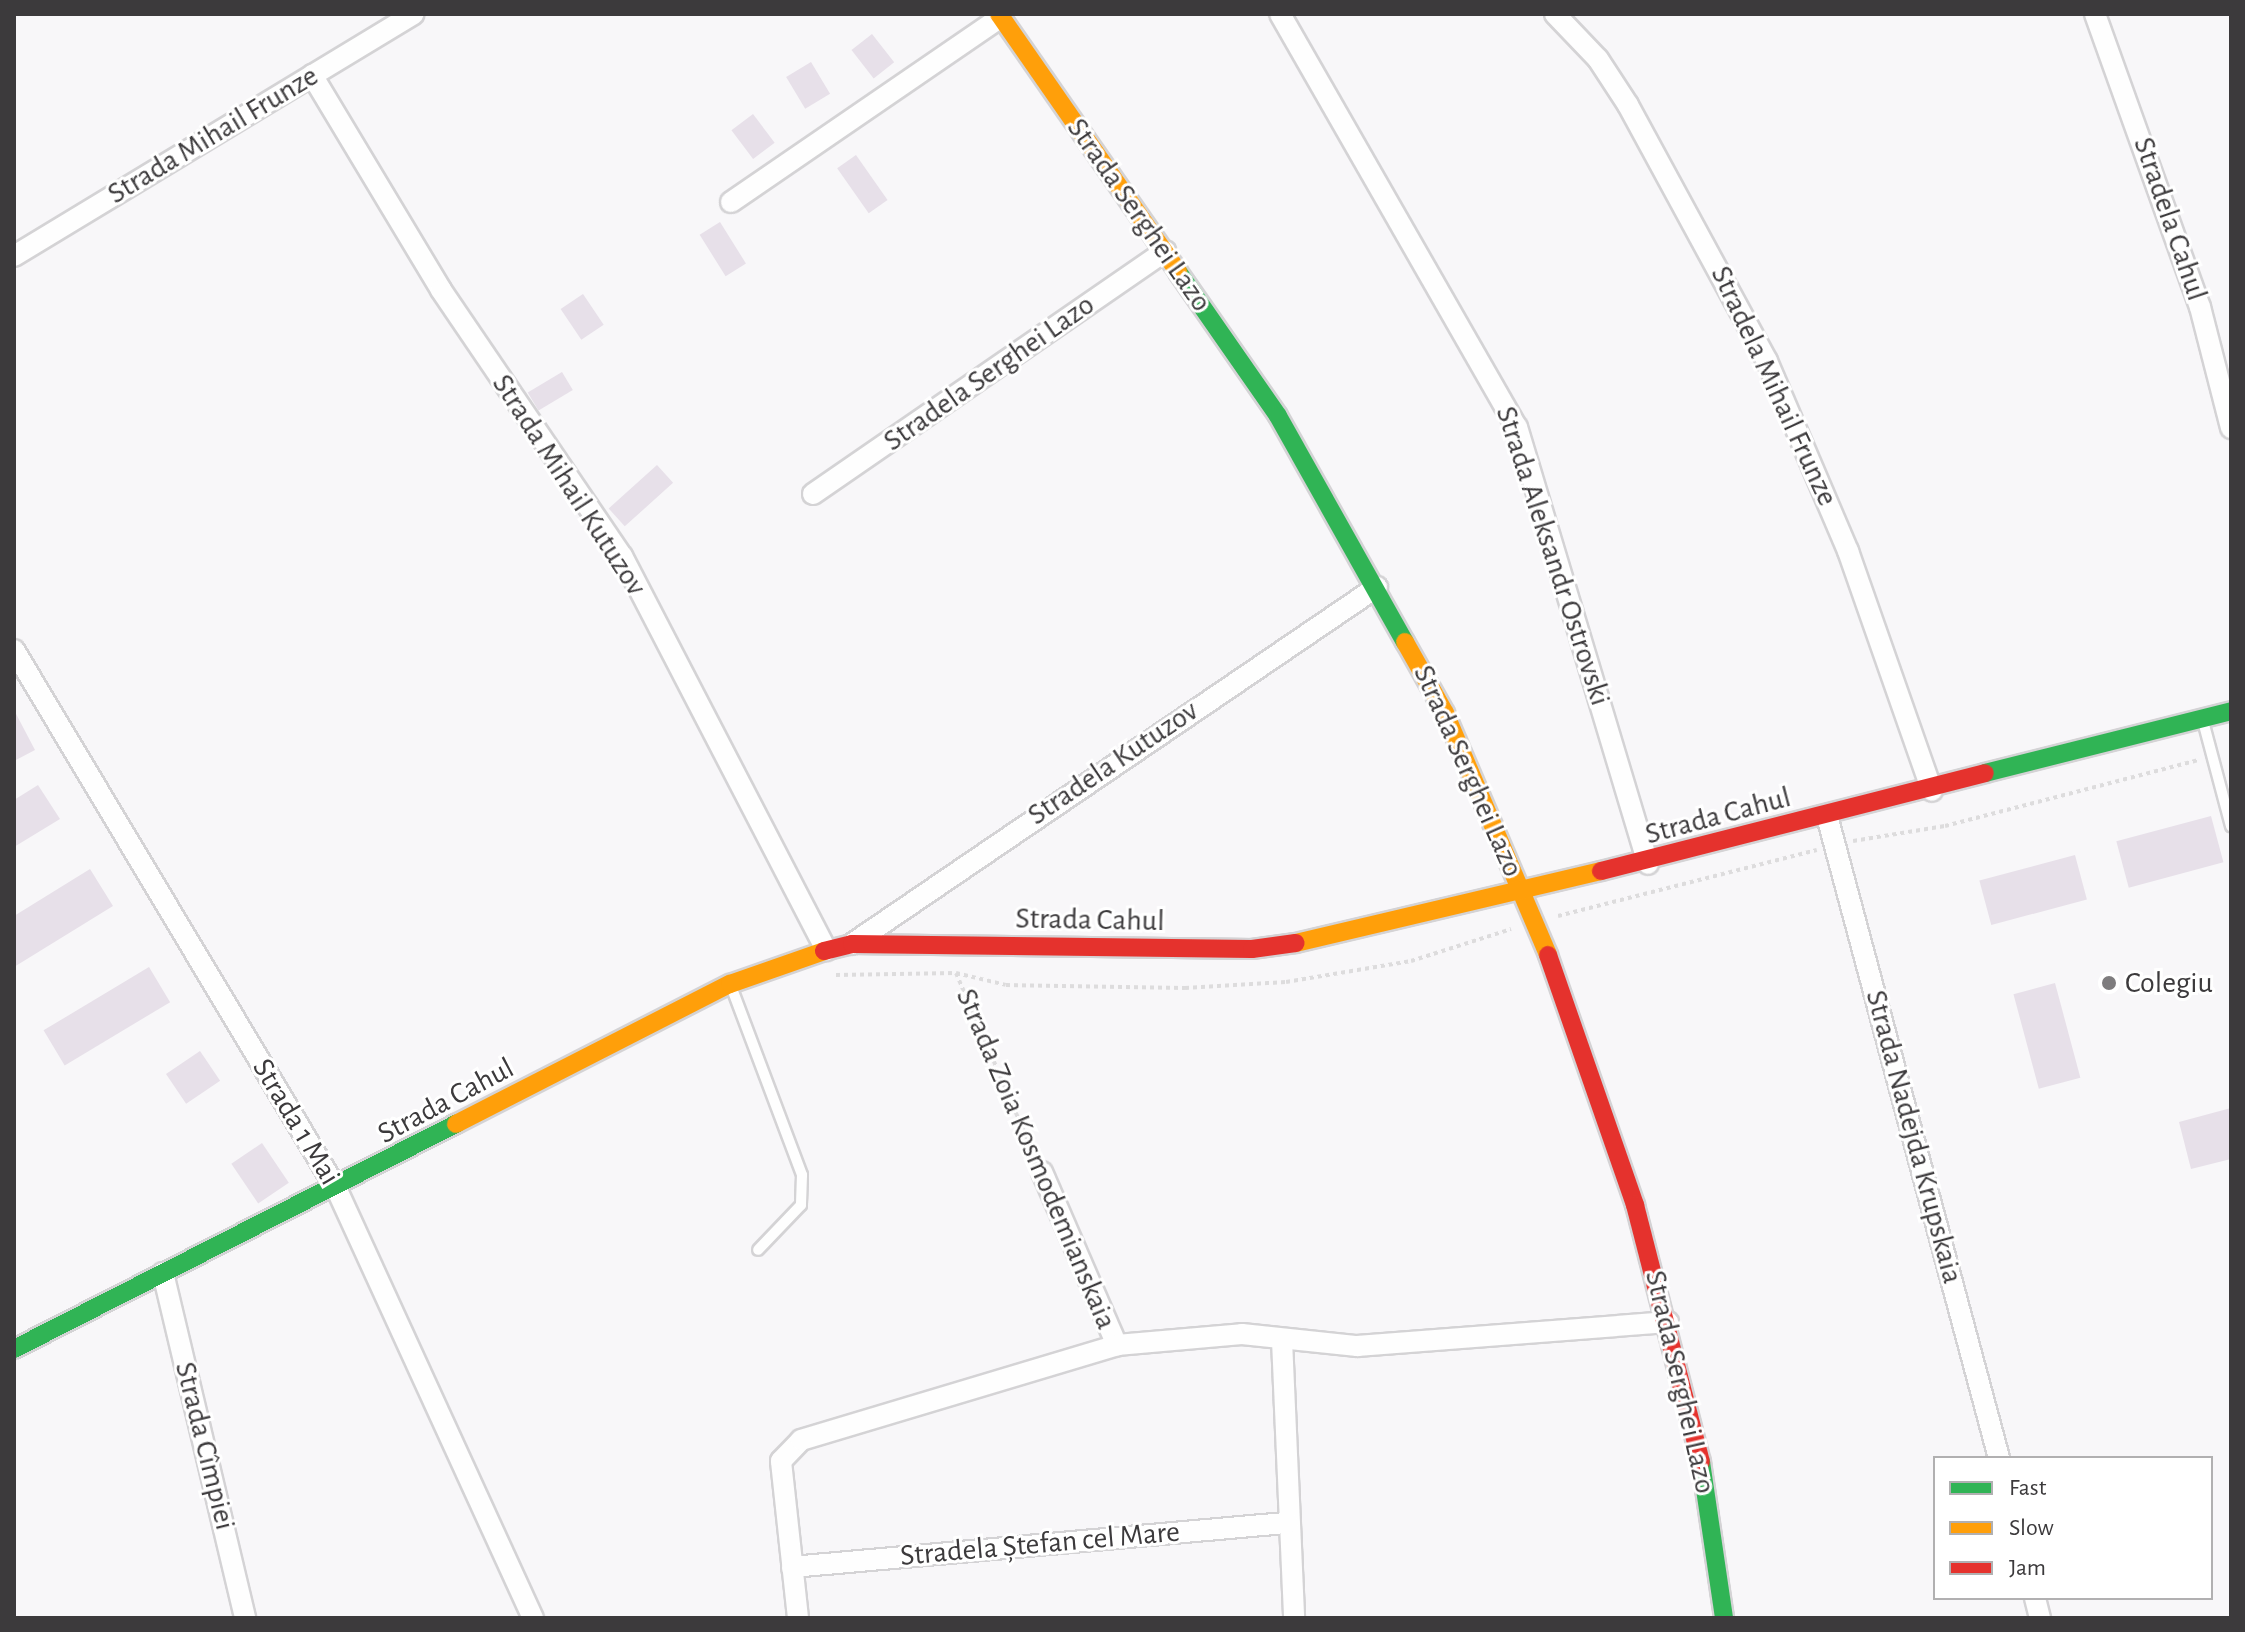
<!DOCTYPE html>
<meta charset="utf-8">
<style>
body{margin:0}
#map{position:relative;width:2245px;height:1632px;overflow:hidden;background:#f8f7f9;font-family:"Alegreya Sans",sans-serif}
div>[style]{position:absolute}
.building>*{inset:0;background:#e7e0e9;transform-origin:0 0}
.path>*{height:4px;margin-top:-2px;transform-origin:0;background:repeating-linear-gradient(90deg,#dddcdd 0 4px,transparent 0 8px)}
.roads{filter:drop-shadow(2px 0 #d4d3d5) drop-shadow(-2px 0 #d4d3d5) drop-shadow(0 2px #d4d3d5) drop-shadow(0 -2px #d4d3d5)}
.lane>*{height:10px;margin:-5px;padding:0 5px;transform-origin:5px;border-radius:5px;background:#fefefe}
.street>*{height:20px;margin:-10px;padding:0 10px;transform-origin:10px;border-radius:10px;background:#fefefe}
.fast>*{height:18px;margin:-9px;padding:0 9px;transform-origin:9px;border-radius:9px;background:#30b455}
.slow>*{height:18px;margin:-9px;padding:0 9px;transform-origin:9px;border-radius:9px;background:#ff9f0a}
.jam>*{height:18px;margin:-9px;padding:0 9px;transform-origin:9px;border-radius:9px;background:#e5322d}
.dots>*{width:22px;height:22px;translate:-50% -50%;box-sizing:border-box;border:4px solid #fff;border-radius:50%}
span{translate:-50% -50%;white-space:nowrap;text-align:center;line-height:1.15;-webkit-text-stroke:6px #fff;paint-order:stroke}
.street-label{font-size:30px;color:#3c3a3c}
.poi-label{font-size:30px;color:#3c3a3c}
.left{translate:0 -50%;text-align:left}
.frame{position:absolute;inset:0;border:16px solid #3c3a3c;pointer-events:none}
.legend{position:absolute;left:1933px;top:1456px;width:280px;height:144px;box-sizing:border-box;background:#fff;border:2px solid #b1b0b1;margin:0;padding:10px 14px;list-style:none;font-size:24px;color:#3c3a3c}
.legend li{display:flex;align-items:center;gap:16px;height:40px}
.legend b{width:40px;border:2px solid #b1b0b1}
</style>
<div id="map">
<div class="building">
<i style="left:872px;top:34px;width:36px;height:26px;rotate:52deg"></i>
<i style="left:811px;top:62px;width:37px;height:29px;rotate:59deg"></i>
<i style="left:753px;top:114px;width:36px;height:27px;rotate:53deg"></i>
<i style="left:856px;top:155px;width:55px;height:23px;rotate:55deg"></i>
<i style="left:720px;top:222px;width:49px;height:24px;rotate:58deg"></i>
<i style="left:583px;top:294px;width:37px;height:27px;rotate:56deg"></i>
<i style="left:562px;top:372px;width:21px;height:40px;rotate:59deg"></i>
<i style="left:657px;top:465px;width:24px;height:65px;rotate:48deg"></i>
<i style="clip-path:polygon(14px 710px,35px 750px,14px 761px)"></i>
<i style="clip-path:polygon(38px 785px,60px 819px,14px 847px,14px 800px)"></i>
<i style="left:2211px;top:816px;width:48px;height:98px;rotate:75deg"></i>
<i style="left:2075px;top:855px;width:46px;height:99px;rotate:75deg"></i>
<i style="clip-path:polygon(90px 869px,113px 906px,14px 967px,14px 916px)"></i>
<i style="left:149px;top:967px;width:41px;height:123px;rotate:59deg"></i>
<i style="left:2055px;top:983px;width:98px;height:43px;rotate:75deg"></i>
<i style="left:200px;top:1051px;width:36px;height:41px;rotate:56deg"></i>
<i style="clip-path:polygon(2231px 1108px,2231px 1159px,2191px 1169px,2179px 1122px)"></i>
<i style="left:262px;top:1143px;width:48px;height:37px;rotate:56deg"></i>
</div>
<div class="path">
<i style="left:1853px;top:841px;width:93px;rotate:-9.3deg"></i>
<i style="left:1945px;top:826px;width:261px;rotate:-14.6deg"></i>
<i style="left:1558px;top:916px;width:267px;rotate:-14.3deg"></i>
<i style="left:956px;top:973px;width:198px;rotate:66.8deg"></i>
<i style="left:836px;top:975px;width:120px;rotate:-1deg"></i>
<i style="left:956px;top:973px;width:51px;rotate:13.5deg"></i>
<i style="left:1006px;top:985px;width:179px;rotate:1deg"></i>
<i style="left:1185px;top:988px;width:101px;rotate:-3.4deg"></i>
<i style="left:1286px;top:982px;width:127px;rotate:-9.5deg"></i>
<i style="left:1411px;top:961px;width:105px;rotate:-17.7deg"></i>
</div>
<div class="roads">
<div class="lane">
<i style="left:2203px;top:721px;width:109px;rotate:75.1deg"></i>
<i style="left:731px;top:986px;width:202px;rotate:69.4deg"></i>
<i style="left:802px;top:1175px;width:30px;rotate:92deg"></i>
<i style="left:801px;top:1205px;width:62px;rotate:133.7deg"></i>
</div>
<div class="street">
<i style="left:1280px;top:14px;width:476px;rotate:60.2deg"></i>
<i style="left:1517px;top:427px;width:456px;rotate:73.3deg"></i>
<i style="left:1555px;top:14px;width:62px;rotate:46.3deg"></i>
<i style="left:1598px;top:59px;width:55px;rotate:56.9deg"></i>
<i style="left:1628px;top:105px;width:291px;rotate:61.5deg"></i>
<i style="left:1767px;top:361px;width:207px;rotate:66.9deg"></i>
<i style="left:1848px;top:551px;width:254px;rotate:70.7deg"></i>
<i style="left:2095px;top:14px;width:311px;rotate:70.3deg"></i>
<i style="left:2200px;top:307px;width:125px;rotate:75.6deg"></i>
<i style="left:312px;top:75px;width:251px;rotate:59deg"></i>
<i style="left:441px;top:290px;width:322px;rotate:55.8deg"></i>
<i style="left:622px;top:556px;width:444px;rotate:62.6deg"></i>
<i style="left:731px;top:202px;width:327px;rotate:-34.4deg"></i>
<i style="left:14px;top:256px;width:467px;rotate:-31.2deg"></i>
<i style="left:813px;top:494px;width:428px;rotate:-34.6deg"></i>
<i style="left:14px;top:650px;width:629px;rotate:59.11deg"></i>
<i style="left:337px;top:1190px;width:471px;rotate:65.4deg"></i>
<i style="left:1827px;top:816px;width:665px;rotate:75deg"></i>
<i style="left:852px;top:944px;width:635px;rotate:-34.22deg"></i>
<i style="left:1042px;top:1172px;width:189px;rotate:66.6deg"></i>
<i style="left:163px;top:1273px;width:355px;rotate:76.6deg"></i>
<i style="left:1282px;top:1340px;width:278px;rotate:87.5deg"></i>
<i style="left:792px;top:1567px;width:498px;rotate:-5.1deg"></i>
<i style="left:2035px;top:1598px;width:21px;rotate:76deg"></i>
<i style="left:798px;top:1618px;width:158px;rotate:-96.2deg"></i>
<i style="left:781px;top:1461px;width:29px;rotate:-46deg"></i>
<i style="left:801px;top:1440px;width:330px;rotate:-16.7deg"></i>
<i style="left:1117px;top:1345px;width:125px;rotate:-5deg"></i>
<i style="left:1242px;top:1334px;width:116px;rotate:6deg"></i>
<i style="left:1357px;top:1346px;width:312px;rotate:-4.4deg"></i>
</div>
<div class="fast">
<i style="left:1178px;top:272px;width:175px;rotate:55.2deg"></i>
<i style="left:1278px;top:416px;width:259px;rotate:60.7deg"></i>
<i style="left:1985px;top:773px;width:254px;rotate:-14.1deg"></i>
<i style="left:14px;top:1349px;width:496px;rotate:-27deg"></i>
<i style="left:1701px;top:1462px;width:158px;rotate:81.6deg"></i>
</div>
<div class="slow">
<i style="left:999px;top:14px;width:314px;rotate:55.2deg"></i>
<i style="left:1405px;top:642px;width:81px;rotate:60.6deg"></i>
<i style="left:1445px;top:713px;width:263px;rotate:66.9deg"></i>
<i style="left:1296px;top:943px;width:313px;rotate:-13.3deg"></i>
<i style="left:456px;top:1124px;width:308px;rotate:-27.1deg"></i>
<i style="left:730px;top:984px;width:100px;rotate:-19.3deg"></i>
</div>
<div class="jam">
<i style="left:1601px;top:871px;width:396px;rotate:-14.3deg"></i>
<i style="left:824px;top:951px;width:29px;rotate:-14deg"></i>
<i style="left:852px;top:944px;width:400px;rotate:0.7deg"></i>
<i style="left:1252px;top:949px;width:44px;rotate:-7.8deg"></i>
<i style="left:1548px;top:955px;width:265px;rotate:70.8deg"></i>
<i style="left:1635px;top:1205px;width:265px;rotate:75.6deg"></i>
</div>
</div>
<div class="dots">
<i style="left:2109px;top:983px;background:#7e7c7e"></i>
</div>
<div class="street-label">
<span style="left:213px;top:135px;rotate:-31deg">Strada Mihail Frunze</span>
<span style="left:1139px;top:215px;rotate:55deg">Strada Serghei Lazo</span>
<span style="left:2170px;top:219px;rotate:71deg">Stradela Cahul</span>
<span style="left:989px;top:373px;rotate:-35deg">Stradela Serghei Lazo</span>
<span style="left:1774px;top:386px;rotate:65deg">Stradela Mihail Frunze</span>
<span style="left:569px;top:485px;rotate:57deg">Strada Mihail Kutuzov</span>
<span style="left:1553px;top:556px;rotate:72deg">Strada Aleksandr Ostrovski</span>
<span style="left:1113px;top:763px;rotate:-34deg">Stradela Kutuzov</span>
<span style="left:1468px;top:771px;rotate:66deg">Strada Serghei Lazo</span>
<span style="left:1718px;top:816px;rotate:-15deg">Strada Cahul</span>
<span style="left:1090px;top:920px;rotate:1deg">Strada Cahul</span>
<span style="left:446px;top:1101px;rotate:-28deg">Strada Cahul</span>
<span style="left:296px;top:1122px;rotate:59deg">Strada 1 Mai</span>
<span style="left:1914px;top:1137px;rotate:75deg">Strada Nadejda Krupskaia</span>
<span style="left:1036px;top:1159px;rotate:67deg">Strada Zoia Kosmodemianskaia</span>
<span style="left:1680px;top:1382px;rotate:77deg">Strada Serghei Lazo</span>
<span style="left:205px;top:1446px;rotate:76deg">Strada Cîmpiei</span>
<span style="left:1040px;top:1544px;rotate:-5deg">Stradela Ștefan cel Mare</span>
</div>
<div class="poi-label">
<span class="left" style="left:2125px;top:983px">Colegiu</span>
</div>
<div class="frame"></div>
<ul class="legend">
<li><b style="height:10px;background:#30b455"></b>Fast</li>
<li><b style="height:10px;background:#ff9f0a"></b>Slow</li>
<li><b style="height:10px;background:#e5322d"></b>Jam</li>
</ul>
</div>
